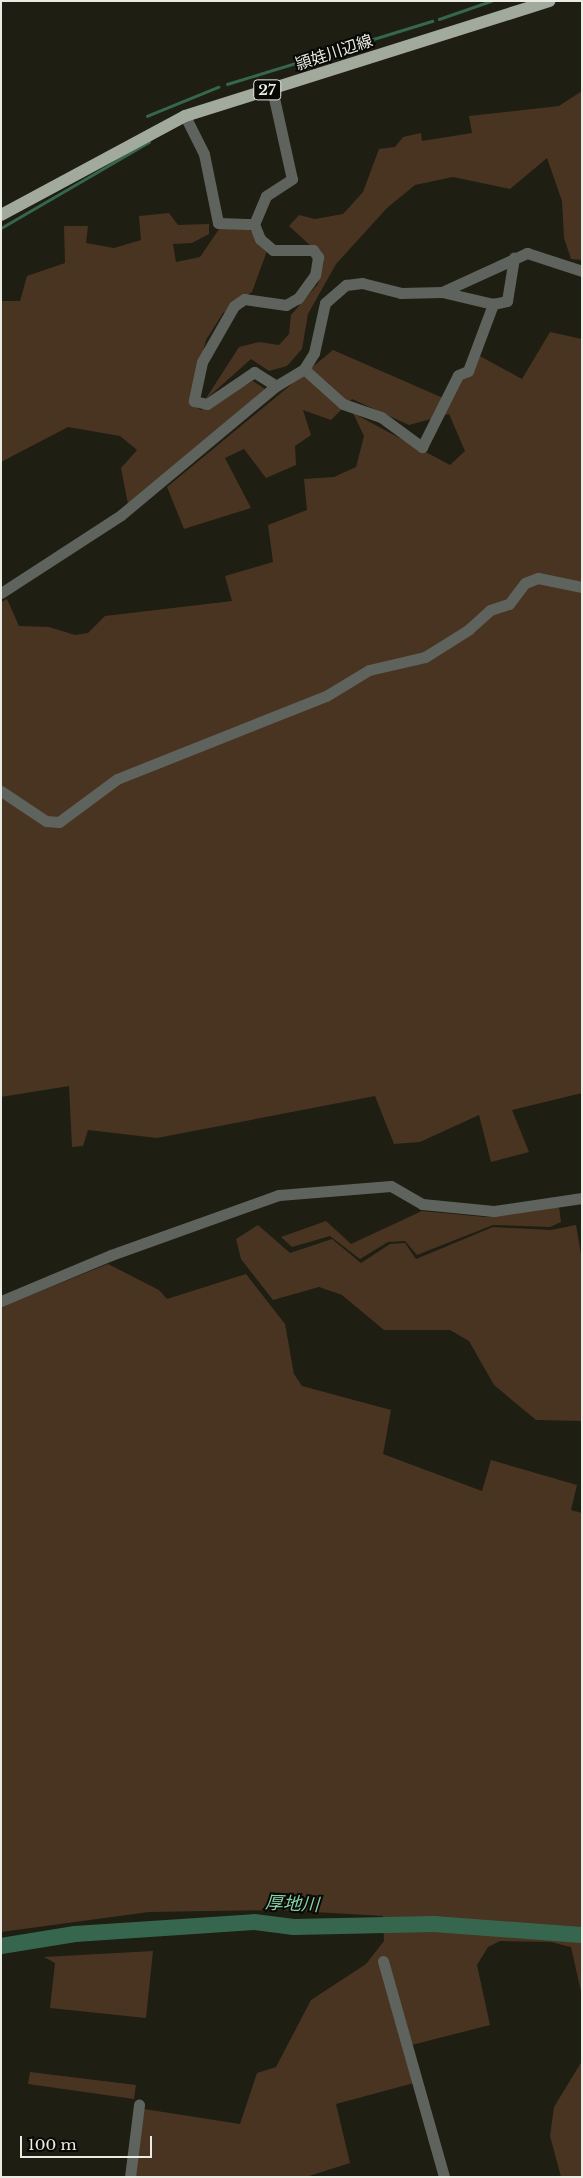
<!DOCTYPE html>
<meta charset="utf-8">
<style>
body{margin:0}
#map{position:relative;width:583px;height:2178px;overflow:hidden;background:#1e1e12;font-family:"Libre Baskerville","Noto Sans JP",serif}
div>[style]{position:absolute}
.green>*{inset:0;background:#493422}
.stream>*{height:2.5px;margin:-1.25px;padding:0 1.25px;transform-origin:1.25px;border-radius:1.25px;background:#36674e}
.river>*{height:16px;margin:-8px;padding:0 8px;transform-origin:8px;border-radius:8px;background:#36674e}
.minor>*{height:11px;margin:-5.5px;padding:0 5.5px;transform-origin:5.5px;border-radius:5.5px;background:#5f635d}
.primary>*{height:12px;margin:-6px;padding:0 6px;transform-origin:6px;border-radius:6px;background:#a2aa9e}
span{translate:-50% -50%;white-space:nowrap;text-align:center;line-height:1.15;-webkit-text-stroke:4px #080804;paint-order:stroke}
.shield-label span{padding:1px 4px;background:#080804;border:1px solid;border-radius:4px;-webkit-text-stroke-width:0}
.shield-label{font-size:15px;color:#eaebe2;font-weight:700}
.street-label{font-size:16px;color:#eaebe2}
.water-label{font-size:18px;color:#84d2a9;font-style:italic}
.frame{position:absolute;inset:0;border:2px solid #eaebe2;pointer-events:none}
.scale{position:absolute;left:20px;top:2136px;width:132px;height:22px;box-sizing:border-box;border:2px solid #eaebe2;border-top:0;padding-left:6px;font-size:15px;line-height:18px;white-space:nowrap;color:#eaebe2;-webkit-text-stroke:4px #080804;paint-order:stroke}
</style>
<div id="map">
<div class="green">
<i style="clip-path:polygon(582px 91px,582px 260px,571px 259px,564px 238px,562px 201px,547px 158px,510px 189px,453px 177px,415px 185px,387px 208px,336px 264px,308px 314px,302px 349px,287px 366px,269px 371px,251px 359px,205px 400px,239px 347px,259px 342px,279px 345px,289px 334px,291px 315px,318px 284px,324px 258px,289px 226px,299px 215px,315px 219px,343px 214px,363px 192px,379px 149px,395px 147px,403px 137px,421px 133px,422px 141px,472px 133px,469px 116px,559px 106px)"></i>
<i style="clip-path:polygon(169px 213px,178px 225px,209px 224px,209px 234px,192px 243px,173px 244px,176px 262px,200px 257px,219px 229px,248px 228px,267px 251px,252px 292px,223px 313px,206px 340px,190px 403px,201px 410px,253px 381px,265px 389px,128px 504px,121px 468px,137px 450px,120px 436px,68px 427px,1px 462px,1px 301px,20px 301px,27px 276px,65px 263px,64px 226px,88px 226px,86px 243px,114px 248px,141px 240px,139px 216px)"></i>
<i style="clip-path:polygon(550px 332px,582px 339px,582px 1093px,512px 1110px,529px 1152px,491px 1162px,479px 1115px,420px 1142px,394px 1144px,375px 1096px,157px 1138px,88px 1130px,83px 1146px,72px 1147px,69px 1086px,1px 1097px,1px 602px,7px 599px,19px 626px,49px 627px,75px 635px,88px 633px,105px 616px,232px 601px,225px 576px,273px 562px,268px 525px,307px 510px,304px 479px,334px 477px,356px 467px,364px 436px,353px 413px,450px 465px,465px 451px,449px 414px,409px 425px,352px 399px,331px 420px,303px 410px,311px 435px,295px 446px,296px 465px,266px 478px,244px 449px,225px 458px,251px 508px,184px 529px,167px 487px,333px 350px,450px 401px,461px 380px,471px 374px,478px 355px,522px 379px)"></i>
<i style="clip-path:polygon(559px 1206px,561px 1222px,550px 1227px,493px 1225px,417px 1255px,405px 1241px,388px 1242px,360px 1259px,330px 1236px,292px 1247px,281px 1237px,326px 1221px,351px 1244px,422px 1211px,485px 1217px)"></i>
<i style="clip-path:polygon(258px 1225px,290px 1253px,332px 1239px,361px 1263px,390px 1244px,405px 1243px,416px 1259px,493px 1227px,551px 1230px,576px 1225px,582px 1260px,582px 1421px,536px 1420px,494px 1385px,469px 1341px,450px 1330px,384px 1330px,342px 1295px,319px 1287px,273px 1300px,241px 1259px,236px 1239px)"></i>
<i style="clip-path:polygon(108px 1264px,159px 1290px,167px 1299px,246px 1274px,285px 1324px,294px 1374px,302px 1386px,391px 1410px,383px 1454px,482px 1491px,491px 1460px,577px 1485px,571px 1510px,582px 1513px,582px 1996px,571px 1947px,551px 1942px,500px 1941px,488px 1947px,477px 1965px,490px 2025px,404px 2047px,414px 2083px,336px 2104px,350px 2163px,306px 2177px,134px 2177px,144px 2109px,240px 2124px,257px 2073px,276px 2067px,311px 2000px,366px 1964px,384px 1941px,383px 1916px,280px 1910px,149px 1912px,1px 1932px,1px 1307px)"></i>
<i style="clip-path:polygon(153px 1951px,146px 2018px,50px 2008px,55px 1963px,44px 1957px)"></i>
<i style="clip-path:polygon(582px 2061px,582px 2177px,561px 2177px,550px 2136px,554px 2107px)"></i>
<i style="clip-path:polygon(30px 2072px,136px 2085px,134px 2099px,28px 2084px)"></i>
</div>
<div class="stream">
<i style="left:439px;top:19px;width:55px;rotate:-19.1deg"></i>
<i style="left:328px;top:53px;width:109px;rotate:-17.1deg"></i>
<i style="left:227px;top:84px;width:99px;rotate:-17deg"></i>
<i style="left:147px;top:116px;width:77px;rotate:-22.2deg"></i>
<i style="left:1px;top:228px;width:171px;rotate:-30.2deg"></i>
</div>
<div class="river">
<i style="left:1px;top:1946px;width:75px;rotate:-9.2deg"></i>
<i style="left:75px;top:1934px;width:179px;rotate:-3.8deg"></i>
<i style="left:254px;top:1922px;width:40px;rotate:7.1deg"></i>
<i style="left:294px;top:1927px;width:140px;rotate:-1.2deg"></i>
<i style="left:434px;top:1924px;width:148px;rotate:4.3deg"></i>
</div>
<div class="minor">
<i style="left:272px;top:89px;width:92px;rotate:77.5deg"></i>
<i style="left:292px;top:179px;width:31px;rotate:147deg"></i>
<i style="left:266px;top:196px;width:30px;rotate:113deg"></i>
<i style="left:254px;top:224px;width:16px;rotate:68deg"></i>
<i style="left:260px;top:239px;width:17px;rotate:40deg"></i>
<i style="left:273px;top:250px;width:40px"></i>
<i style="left:313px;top:250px;width:9px;rotate:54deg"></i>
<i style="left:318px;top:257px;width:18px;rotate:99deg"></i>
<i style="left:315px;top:275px;width:29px;rotate:126deg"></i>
<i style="left:298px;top:298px;width:14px;rotate:150deg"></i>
<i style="left:286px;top:305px;width:42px;rotate:-171.9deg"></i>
<i style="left:244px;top:299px;width:12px;rotate:145deg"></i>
<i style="left:234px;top:306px;width:64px;rotate:119.7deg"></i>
<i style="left:202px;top:362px;width:40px;rotate:102deg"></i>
<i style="left:194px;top:401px;width:13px;rotate:13deg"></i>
<i style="left:207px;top:404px;width:57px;rotate:-34.2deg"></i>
<i style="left:254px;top:372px;width:26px;rotate:32deg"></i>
<i style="left:185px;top:116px;width:42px;rotate:63.4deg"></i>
<i style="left:204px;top:154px;width:70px;rotate:78.5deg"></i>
<i style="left:218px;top:223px;width:36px;rotate:2deg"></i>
<i style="left:442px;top:292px;width:52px;rotate:13.2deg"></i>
<i style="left:304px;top:369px;width:52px;rotate:41.9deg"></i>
<i style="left:343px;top:404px;width:40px;rotate:18.9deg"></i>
<i style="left:381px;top:417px;width:51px;rotate:36.2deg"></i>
<i style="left:422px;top:447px;width:80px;rotate:-63.4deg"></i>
<i style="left:458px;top:375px;width:11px;rotate:-22deg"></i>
<i style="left:468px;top:371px;width:72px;rotate:-69.5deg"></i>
<i style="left:493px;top:304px;width:14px;rotate:-12deg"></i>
<i style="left:507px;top:301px;width:44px;rotate:-80.8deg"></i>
<i style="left:1px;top:593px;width:143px;rotate:-33deg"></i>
<i style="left:121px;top:515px;width:202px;rotate:-39.8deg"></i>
<i style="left:276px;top:386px;width:33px;rotate:-31deg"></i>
<i style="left:304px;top:369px;width:19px;rotate:-58deg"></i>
<i style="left:314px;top:353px;width:51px;rotate:-77.6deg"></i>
<i style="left:325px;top:303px;width:28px;rotate:-41deg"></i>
<i style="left:346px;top:285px;width:16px;rotate:-7deg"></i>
<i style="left:362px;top:283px;width:40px;rotate:14.4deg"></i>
<i style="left:401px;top:293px;width:41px;rotate:-1.4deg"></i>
<i style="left:442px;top:292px;width:94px;rotate:-24.6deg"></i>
<i style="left:527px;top:253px;width:58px;rotate:18.1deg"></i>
<i style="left:1px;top:791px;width:54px;rotate:33.7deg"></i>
<i style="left:46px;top:821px;width:13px;rotate:4deg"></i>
<i style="left:59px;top:822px;width:72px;rotate:-36.6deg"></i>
<i style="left:117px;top:779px;width:225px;rotate:-21.7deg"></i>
<i style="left:326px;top:696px;width:50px;rotate:-31.2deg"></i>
<i style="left:369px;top:670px;width:57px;rotate:-13.1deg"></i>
<i style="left:425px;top:657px;width:51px;rotate:-32.1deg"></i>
<i style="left:468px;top:630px;width:30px;rotate:-42deg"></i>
<i style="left:490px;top:610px;width:20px;rotate:-18deg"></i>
<i style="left:509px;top:604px;width:26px;rotate:-53deg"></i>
<i style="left:525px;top:583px;width:14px;rotate:-21deg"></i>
<i style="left:538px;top:578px;width:45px;rotate:11.6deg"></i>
<i style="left:1px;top:1301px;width:119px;rotate:-22.7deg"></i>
<i style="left:111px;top:1255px;width:178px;rotate:-19.7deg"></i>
<i style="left:279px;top:1195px;width:112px;rotate:-4.6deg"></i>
<i style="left:391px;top:1186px;width:36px;rotate:30deg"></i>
<i style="left:422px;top:1204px;width:72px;rotate:5.6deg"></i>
<i style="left:494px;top:1211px;width:89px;rotate:-8.4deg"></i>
<i style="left:383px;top:1961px;width:224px;rotate:74.2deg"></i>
<i style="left:130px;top:2177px;width:73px;rotate:-82.9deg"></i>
</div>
<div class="primary">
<i style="left:1px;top:215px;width:209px;rotate:-28.3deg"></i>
<i style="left:185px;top:116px;width:382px;rotate:-17.5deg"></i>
</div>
<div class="shield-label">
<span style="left:267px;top:90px">27</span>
</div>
<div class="street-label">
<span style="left:334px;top:52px;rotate:-18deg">頴娃川辺線</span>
</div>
<div class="water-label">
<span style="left:292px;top:1904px;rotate:3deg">厚地川</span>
</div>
<div class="frame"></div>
<div class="scale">100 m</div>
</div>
